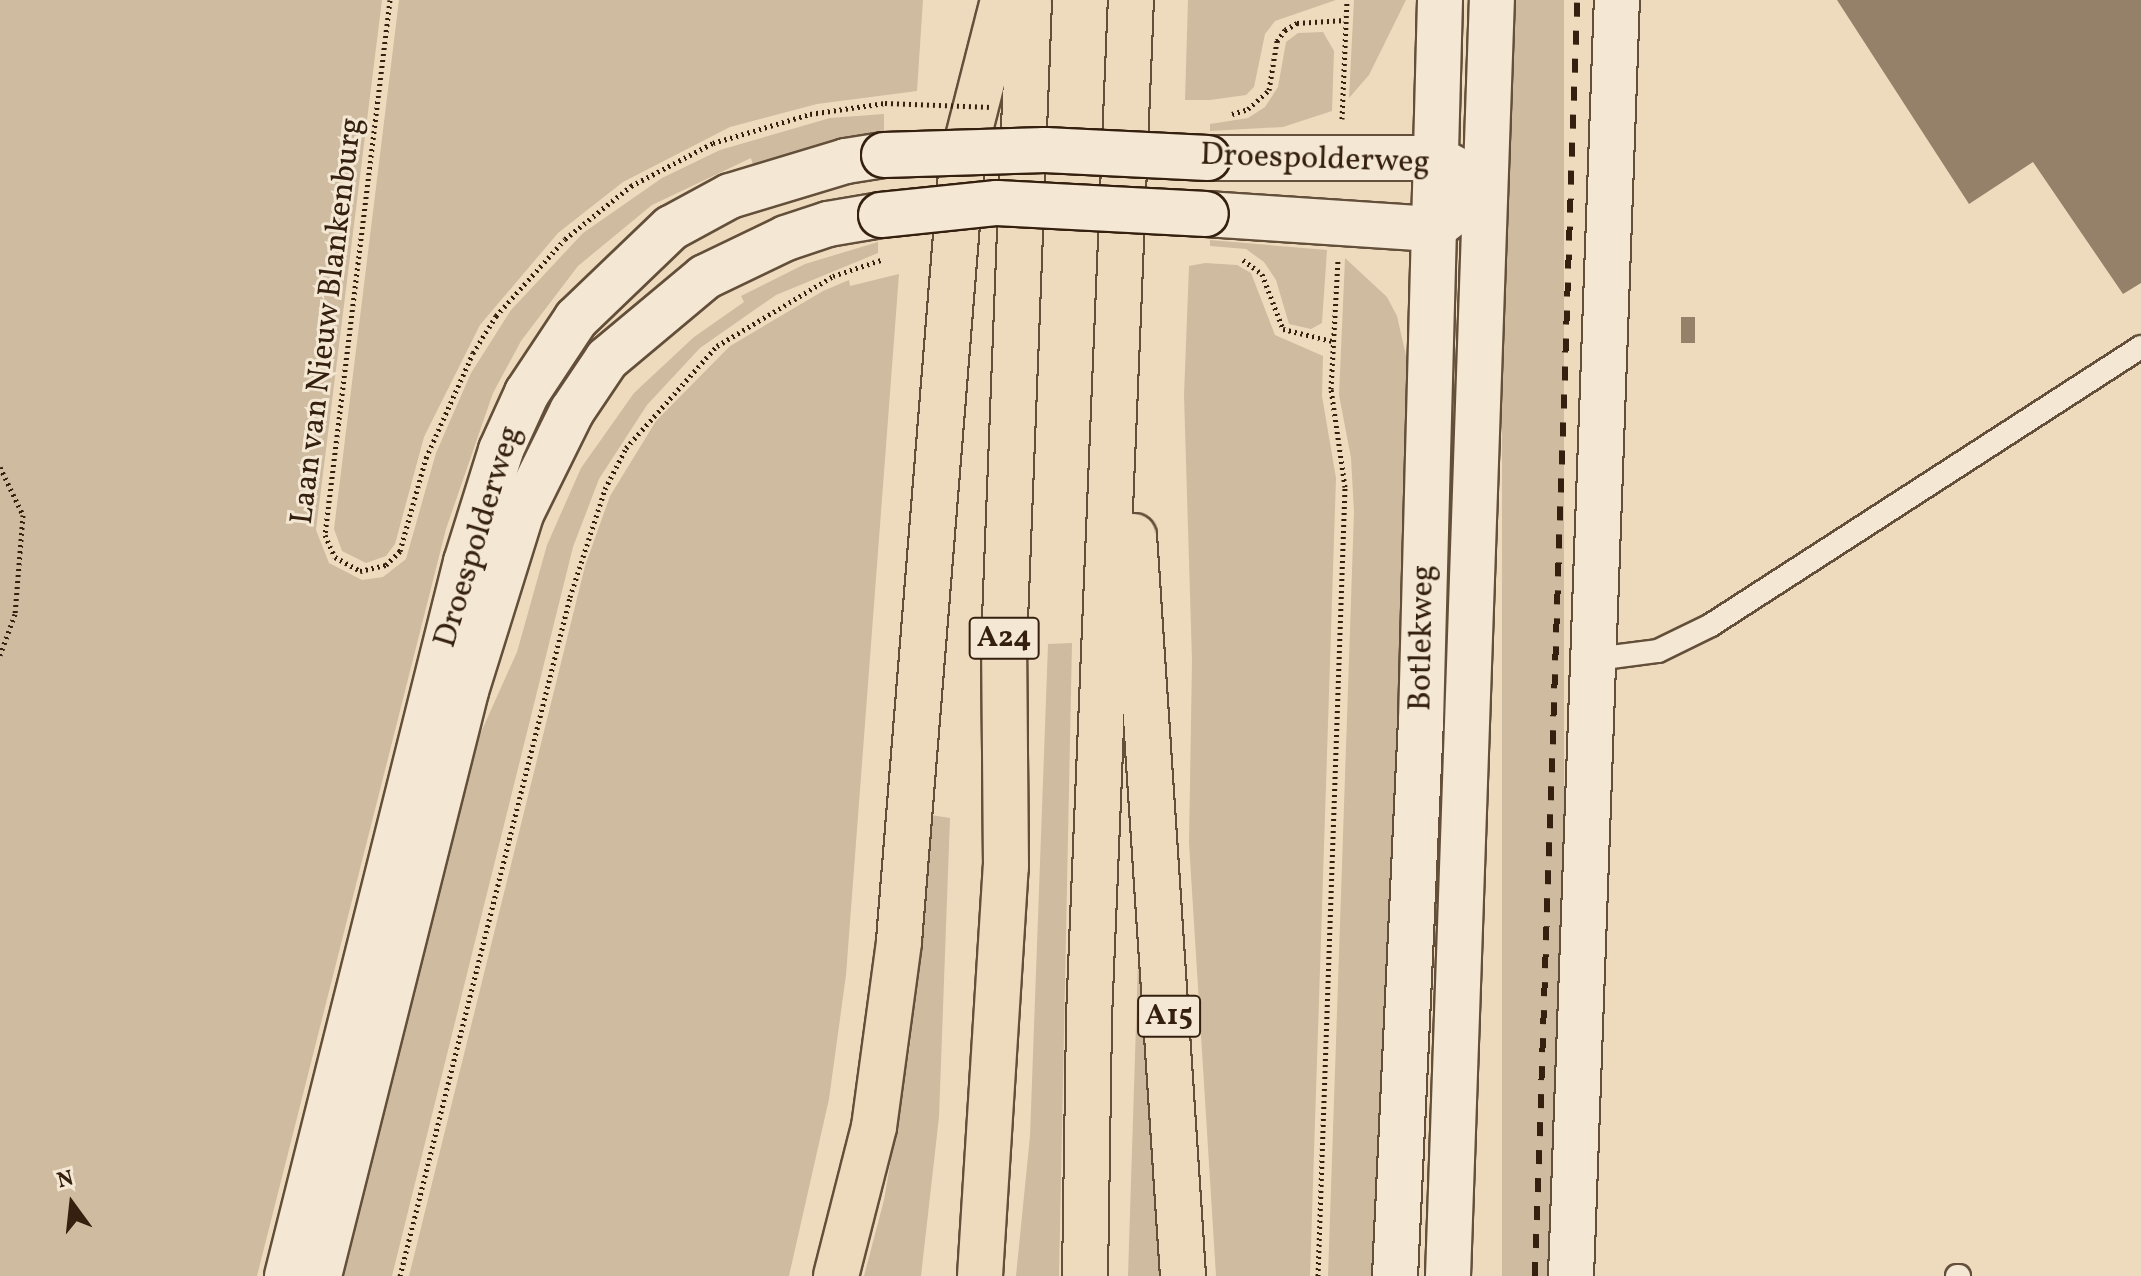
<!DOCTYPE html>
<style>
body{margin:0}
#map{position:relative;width:2141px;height:1276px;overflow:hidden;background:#eedbbd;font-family:Vollkorn,serif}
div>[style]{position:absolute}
.green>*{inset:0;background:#cfbb9f;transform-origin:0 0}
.building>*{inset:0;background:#958169;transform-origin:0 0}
.path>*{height:5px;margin-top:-2.5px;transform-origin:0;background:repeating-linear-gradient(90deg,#35200f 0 2px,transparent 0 6px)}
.roads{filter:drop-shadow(2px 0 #634f3a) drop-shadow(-2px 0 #634f3a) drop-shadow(0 2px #634f3a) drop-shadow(0 -2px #634f3a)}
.service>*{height:22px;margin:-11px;padding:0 11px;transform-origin:11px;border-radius:11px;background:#f4e8d4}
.minor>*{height:44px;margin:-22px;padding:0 22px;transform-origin:22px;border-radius:22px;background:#f4e8d4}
.secondary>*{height:44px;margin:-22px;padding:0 22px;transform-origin:22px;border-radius:22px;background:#f4e8d4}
.motorway>*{height:44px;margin:-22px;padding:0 22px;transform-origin:22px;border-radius:22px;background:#eedbbd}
.rail>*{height:6px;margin-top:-3px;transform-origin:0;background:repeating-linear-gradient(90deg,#35200f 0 14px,transparent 0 28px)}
.path-bridge>*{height:5px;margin-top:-2.5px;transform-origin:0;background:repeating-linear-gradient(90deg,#35200f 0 2px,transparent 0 6px)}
.bridges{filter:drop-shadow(2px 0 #35200f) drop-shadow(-2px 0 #35200f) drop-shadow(0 2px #35200f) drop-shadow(0 -2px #35200f)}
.secondary-bridge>*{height:44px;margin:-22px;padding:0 22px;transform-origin:22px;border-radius:22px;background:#f4e8d4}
span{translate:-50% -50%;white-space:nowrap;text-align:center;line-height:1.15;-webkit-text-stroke:6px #f4e8d4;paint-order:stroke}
.shield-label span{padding:2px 6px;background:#f4e8d4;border:2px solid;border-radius:6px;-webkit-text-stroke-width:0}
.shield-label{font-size:30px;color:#35200f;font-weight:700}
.street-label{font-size:32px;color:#35200f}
.north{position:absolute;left:32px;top:1164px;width:80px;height:80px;-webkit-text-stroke:6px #f4e8d4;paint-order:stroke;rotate:345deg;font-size:22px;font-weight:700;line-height:32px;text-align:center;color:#35200f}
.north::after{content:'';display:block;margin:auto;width:28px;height:36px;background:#35200f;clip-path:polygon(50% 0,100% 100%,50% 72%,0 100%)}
</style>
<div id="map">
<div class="green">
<i style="clip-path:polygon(0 0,382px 0,316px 530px,329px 563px,362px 580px,383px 577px,406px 559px,436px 453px,471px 373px,511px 310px,583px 233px,662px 178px,720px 150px,830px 118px,884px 114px,884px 136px,754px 168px,751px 158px,652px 205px,578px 266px,521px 341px,493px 393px,446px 529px,257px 1276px,0 1276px)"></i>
<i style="clip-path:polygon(399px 0,923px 0,917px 91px,817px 104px,730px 127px,623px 182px,558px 233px,480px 325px,424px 437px,395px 544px,386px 556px,366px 563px,342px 551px,334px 529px)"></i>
<i style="clip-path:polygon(1188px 0,1336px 0,1275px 21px,1265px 34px,1254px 87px,1246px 95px,1210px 100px,1185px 100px)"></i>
<i style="clip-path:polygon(1354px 0,1406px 0,1369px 75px,1349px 98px)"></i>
<i style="left:1502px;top:0;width:62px;height:1277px"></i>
<i style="clip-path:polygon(1323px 32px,1334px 51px,1332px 111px,1283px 127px,1210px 131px,1210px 124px,1248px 118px,1265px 107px,1278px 87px,1286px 42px,1298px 33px)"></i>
<i style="clip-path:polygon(1210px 240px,1327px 250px,1322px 323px,1311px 329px,1289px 324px,1276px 280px,1264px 262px,1246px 249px,1210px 246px)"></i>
<i style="clip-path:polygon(878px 242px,878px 253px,776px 295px,700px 348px,647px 405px,599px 479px,573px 547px,392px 1276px,344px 1276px,473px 750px,517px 652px,547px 545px,581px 468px,634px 393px,694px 337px,744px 302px,741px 296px,805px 264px)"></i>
<i style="clip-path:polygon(1345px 258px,1387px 297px,1397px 316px,1411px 378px,1387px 1276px,1328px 1276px,1354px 512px,1351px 458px,1339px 395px)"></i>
<i style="clip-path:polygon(1205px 263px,1237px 265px,1251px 273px,1275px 335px,1323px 356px,1322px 396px,1336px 478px,1310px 1276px,1216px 1276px,1189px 843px,1192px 661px,1184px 395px,1189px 266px)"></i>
<i style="clip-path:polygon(899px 274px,846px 975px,829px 1099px,789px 1276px,409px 1276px,585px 566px,610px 496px,656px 421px,730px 346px,823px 291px,849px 280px,850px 286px)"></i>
<i style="clip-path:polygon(1072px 643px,1059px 1276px,1016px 1276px,1030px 1136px,1048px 644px)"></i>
<i style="clip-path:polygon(931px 815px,950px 818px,939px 1117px,921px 1276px,864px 1276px,884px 1200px,910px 1046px)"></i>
<i style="clip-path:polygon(1141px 868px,1167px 1276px,1128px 1276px)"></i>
</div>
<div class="building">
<i style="clip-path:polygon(1837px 0,2141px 0,2141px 283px,2123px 294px,2033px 162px,1969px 204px)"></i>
<i style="left:1681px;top:317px;width:14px;height:26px"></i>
</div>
<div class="path">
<i style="left:390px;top:0;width:539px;rotate:96.93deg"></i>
<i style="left:325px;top:535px;width:24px;rotate:66deg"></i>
<i style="left:335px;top:557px;width:29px;rotate:29deg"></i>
<i style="left:360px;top:571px;width:27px;rotate:-13deg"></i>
<i style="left:386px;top:565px;width:20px;rotate:-45deg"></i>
<i style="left:400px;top:551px;width:97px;rotate:-74.4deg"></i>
<i style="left:426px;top:458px;width:115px;rotate:-65.9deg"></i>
<i style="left:473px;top:353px;width:44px;rotate:-58.1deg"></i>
<i style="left:496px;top:316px;width:103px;rotate:-48.1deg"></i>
<i style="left:565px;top:239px;width:85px;rotate:-38.8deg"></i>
<i style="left:631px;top:186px;width:93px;rotate:-27.7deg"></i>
<i style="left:713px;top:143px;width:101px;rotate:-16.6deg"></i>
<i style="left:810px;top:114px;width:76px;rotate:-8.3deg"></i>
<i style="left:1232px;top:114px;width:17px;rotate:-17deg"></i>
<i style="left:1248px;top:109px;width:28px;rotate:-42deg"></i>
<i style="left:1269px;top:90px;width:50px;rotate:-80.7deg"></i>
<i style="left:1277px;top:41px;width:14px;rotate:-54deg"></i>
<i style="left:1285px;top:30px;width:14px;rotate:-30deg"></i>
<i style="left:1297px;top:23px;width:48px;rotate:-3.6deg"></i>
<i style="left:1342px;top:119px;width:119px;rotate:-87.6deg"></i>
<i style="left:1243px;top:260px;width:24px;rotate:36deg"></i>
<i style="left:1262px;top:274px;width:59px;rotate:69.1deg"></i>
<i style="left:1283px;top:329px;width:50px;rotate:13.8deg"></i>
<i style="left:0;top:467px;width:53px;rotate:64.4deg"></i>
<i style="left:23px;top:515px;width:99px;rotate:94.6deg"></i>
<i style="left:15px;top:614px;width:44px;rotate:110.1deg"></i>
<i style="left:400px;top:1276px;width:700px;rotate:-75.94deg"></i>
<i style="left:570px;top:597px;width:114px;rotate:-72deg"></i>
<i style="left:605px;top:489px;width:46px;rotate:-62.9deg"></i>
<i style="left:626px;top:448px;width:137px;rotate:-48.3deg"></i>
<i style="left:717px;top:346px;width:135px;rotate:-31.1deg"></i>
<i style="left:833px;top:276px;width:51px;rotate:-18.4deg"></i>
<i style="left:1318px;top:1276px;width:789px;rotate:-88.04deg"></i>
<i style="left:1345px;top:487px;width:99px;rotate:-98.1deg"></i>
<i style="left:1331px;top:389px;width:128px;rotate:-86.9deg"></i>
</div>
<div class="roads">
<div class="service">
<i style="left:1596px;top:659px;width:63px;rotate:-7.4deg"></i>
<i style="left:1658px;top:651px;width:59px;rotate:-26.1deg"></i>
<i style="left:1711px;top:625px;width:512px;rotate:-32.88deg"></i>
<i style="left:1957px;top:1276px;width:2px"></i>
</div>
<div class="minor">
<i style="left:1571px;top:1276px;width:1277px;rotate:-87.94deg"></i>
</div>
<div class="secondary">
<i style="left:1208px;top:158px;width:227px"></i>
<i style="left:1435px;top:158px;width:30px;rotate:28deg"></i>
<i style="left:1206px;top:214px;width:227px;rotate:3.8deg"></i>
<i style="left:1433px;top:229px;width:31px;rotate:-38deg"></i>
<i style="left:287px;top:1276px;width:736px;rotate:-75.93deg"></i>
<i style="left:466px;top:562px;width:117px;rotate:-72.6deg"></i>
<i style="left:501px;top:450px;width:63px;rotate:-65.5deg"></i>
<i style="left:527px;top:393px;width:89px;rotate:-56.5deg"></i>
<i style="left:576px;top:319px;width:132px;rotate:-43.8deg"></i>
<i style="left:671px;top:228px;width:67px;rotate:-28.5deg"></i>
<i style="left:730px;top:196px;width:121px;rotate:-16.8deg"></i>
<i style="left:846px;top:161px;width:38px;rotate:-9deg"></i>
<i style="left:319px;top:1276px;width:603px;rotate:-75.89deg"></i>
<i style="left:466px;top:691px;width:185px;rotate:-72.7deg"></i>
<i style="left:521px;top:514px;width:115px;rotate:-63.7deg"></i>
<i style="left:572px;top:411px;width:63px;rotate:-56.1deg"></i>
<i style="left:607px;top:359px;width:128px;rotate:-39.9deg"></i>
<i style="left:705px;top:277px;width:90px;rotate:-25.7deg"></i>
<i style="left:786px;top:238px;width:44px;rotate:-18.4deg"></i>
<i style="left:828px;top:224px;width:54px;rotate:-9.6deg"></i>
<i style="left:1395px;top:1276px;width:556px;rotate:-87.32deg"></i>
<i style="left:1421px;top:721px;width:721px;rotate:-88.49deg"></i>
<i style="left:1448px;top:1276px;width:1277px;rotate:-88.03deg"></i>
</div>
<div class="motorway">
<i style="left:1134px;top:536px;width:742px;rotate:86.21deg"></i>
<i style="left:836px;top:1276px;width:154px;rotate:-75.7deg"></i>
<i style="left:874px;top:1127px;width:188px;rotate:-82.3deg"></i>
<i style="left:899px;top:941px;width:783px;rotate:-85.38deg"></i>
<i style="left:962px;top:161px;width:166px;rotate:-75.7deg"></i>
<i style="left:980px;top:1276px;width:410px;rotate:-86.4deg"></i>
<i style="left:1006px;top:867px;width:222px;rotate:-90.5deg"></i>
<i style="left:1004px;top:645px;width:645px;rotate:-87.78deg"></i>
<i style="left:1085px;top:1276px;width:259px;rotate:-89.1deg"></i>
<i style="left:1089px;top:1017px;width:1018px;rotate:-87.64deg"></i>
</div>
</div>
<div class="rail">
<i style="left:1535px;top:1276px;width:1277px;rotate:-88.11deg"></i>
</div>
<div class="path-bridge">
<i style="left:885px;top:103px;width:107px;rotate:2.1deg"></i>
</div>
<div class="bridges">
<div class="secondary-bridge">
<i style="left:884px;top:155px;width:161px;rotate:-1.8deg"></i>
<i style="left:1045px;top:150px;width:163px;rotate:2.8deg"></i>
<i style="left:881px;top:215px;width:117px;rotate:-5.9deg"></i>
<i style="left:997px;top:203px;width:209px;rotate:3deg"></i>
</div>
</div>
<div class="shield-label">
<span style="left:1004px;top:638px">A24</span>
<span style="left:1169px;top:1016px">A15</span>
</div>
<div class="street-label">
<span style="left:1315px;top:160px;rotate:2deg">Droespolderweg</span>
<span style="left:328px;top:321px;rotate:-83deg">Laan van Nieuw Blankenburg</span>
<span style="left:479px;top:537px;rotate:-73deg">Droespolderweg</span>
<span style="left:1423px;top:638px;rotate:-89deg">Botlekweg</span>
</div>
<div class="north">N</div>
</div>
